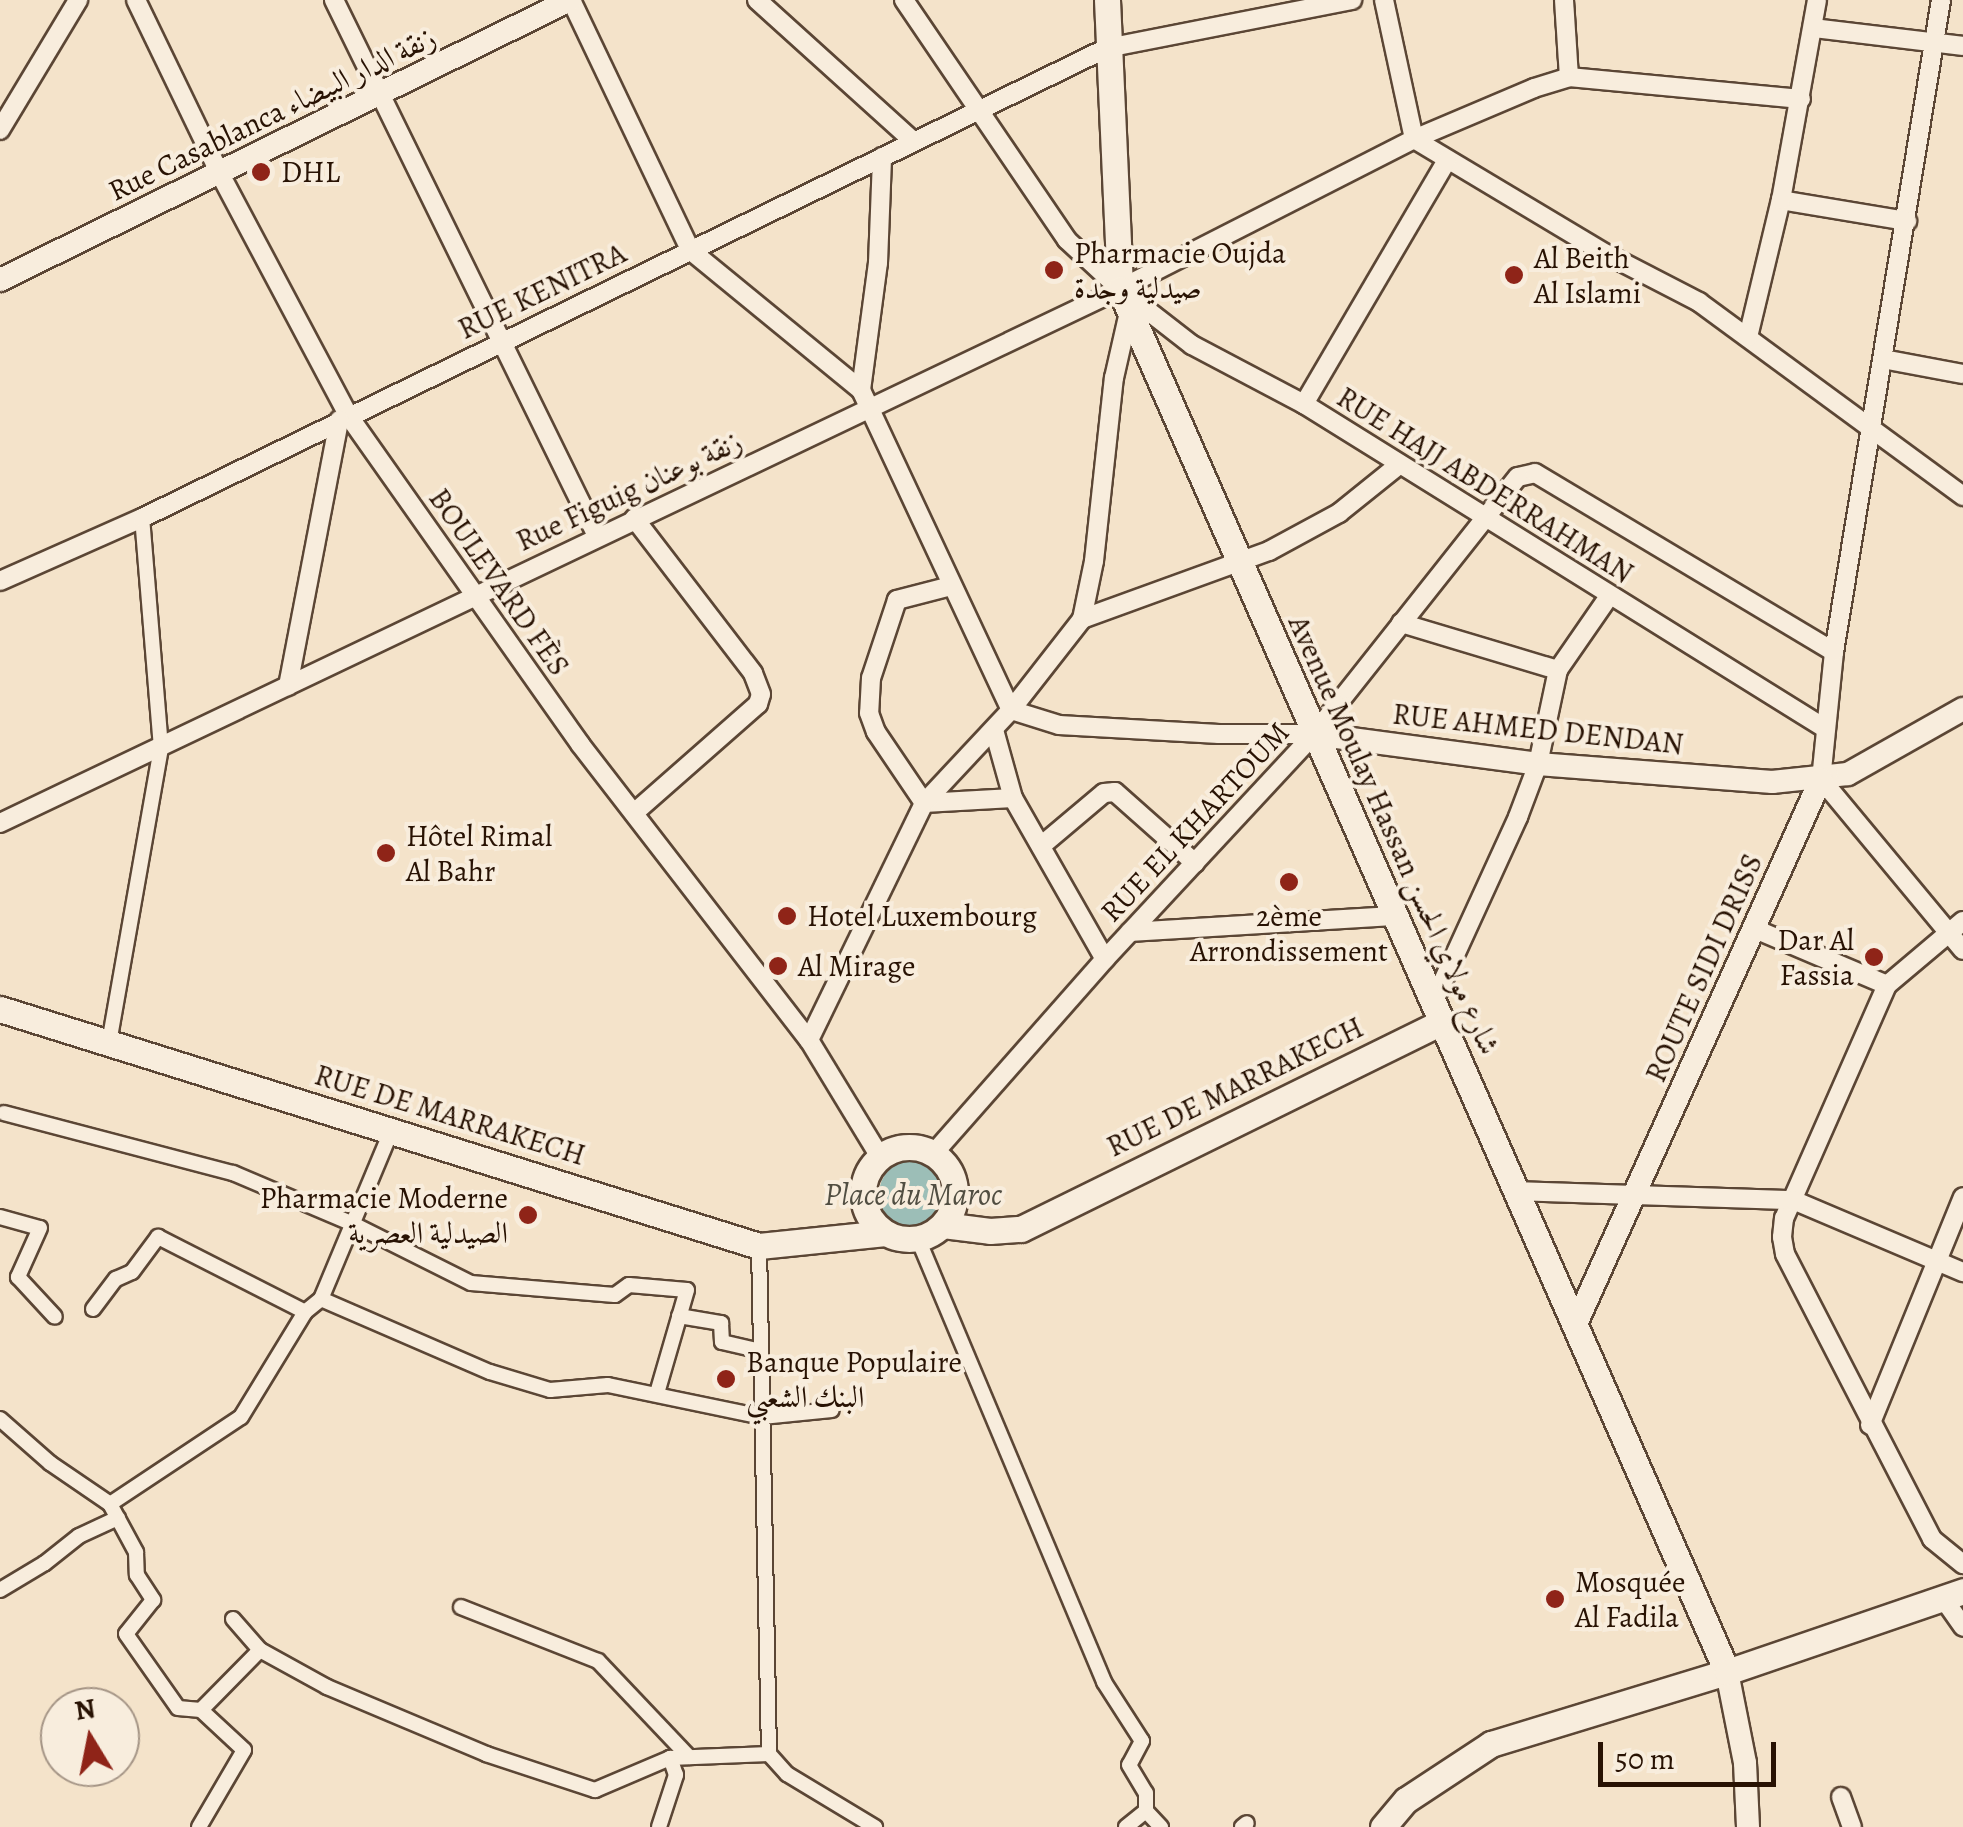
<!DOCTYPE html>
<meta charset="utf-8">
<style>
body{margin:0}
#map{position:relative;width:1963px;height:1827px;overflow:hidden;background:#f4e3ca;font-family:Alegreya,Amiri,serif}
div>[style]{position:absolute}
.water>*{inset:0;background:#9cbeb7}
.round{border-radius:50%}
.roads{filter:drop-shadow(2px 0 #5b4635) drop-shadow(-2px 0 #5b4635) drop-shadow(0 2px #5b4635) drop-shadow(0 -2px #5b4635)}
.pedestrian>*{height:14px;margin:-7px;padding:0 7px;transform-origin:7px;border-radius:7px;background:#f8eddd}
.minor>*{height:18px;margin:-9px;padding:0 9px;transform-origin:9px;border-radius:9px;background:#f8eddd}
.tertiary>*{height:22px;margin:-11px;padding:0 11px;transform-origin:11px;border-radius:11px;background:#f8eddd}
.secondary>*{height:25px;margin:-12.5px;padding:0 12.5px;transform-origin:12.5px;border-radius:12.5px;background:#f8eddd}
.secondary>.ring{margin:-12.5px;padding:0;box-sizing:content-box;background:none;border:25px solid #f8eddd;border-radius:50%}
.dots>*{width:28px;height:28px;translate:-50% -50%;box-sizing:border-box;border:5px solid #f8eddd;border-radius:50%}
span{translate:-50% -50%;white-space:nowrap;text-align:center;line-height:1.15;-webkit-text-stroke:8px #f8eddd;paint-order:stroke}
.street-label{font-size:30px;color:#281203}
.poi-label{font-size:30px;color:#281203}
.left{translate:0 -50%;text-align:left}
.right{translate:-100% -50%;text-align:right}
.water-label{font-size:32px;color:#514e42;font-style:italic}
.north{position:absolute;left:40px;top:1687px;width:100px;height:100px;box-sizing:border-box;background:#f8eddd;border:2px solid #a59586;border-radius:50%;rotate:350deg;font-size:28px;font-weight:700;line-height:40px;text-align:center;color:#281203}
.north::after{content:'';display:block;margin:auto;width:35px;height:45px;background:#8f2418;clip-path:polygon(50% 0,100% 100%,50% 72%,0 100%)}
.scale{position:absolute;left:1598px;top:1742px;width:178px;height:45px;box-sizing:border-box;border:5px solid #281203;border-top:0;padding-left:12px;font-size:30px;line-height:35px;white-space:nowrap;color:#281203;-webkit-text-stroke:8px #f8eddd;paint-order:stroke}
</style>
<div id="map">
<div class="water">
<i class="round" style="left:879px;top:1160px;width:68px;height:68px"></i>
</div>
<div class="roads">
<div class="pedestrian">
<i style="left:109px;top:1043px;width:300px;rotate:-80deg"></i>
<i style="left:161px;top:748px;width:231px;rotate:-94.7deg"></i>
<i style="left:4px;top:1113px;width:237px;rotate:14.7deg"></i>
<i style="left:233px;top:1173px;width:128px;rotate:23deg"></i>
<i style="left:351px;top:1223px;width:134px;rotate:26.6deg"></i>
<i style="left:471px;top:1283px;width:144px;rotate:4.8deg"></i>
<i style="left:615px;top:1295px;width:17px;rotate:-36deg"></i>
<i style="left:629px;top:1285px;width:58px;rotate:4.9deg"></i>
<i style="left:687px;top:1290px;width:107px;rotate:106.2deg"></i>
<i style="left:0;top:1217px;width:41px;rotate:15.4deg"></i>
<i style="left:40px;top:1228px;width:54px;rotate:114.2deg"></i>
<i style="left:18px;top:1277px;width:54px;rotate:47.2deg"></i>
<i style="left:918px;top:1239px;width:480px;rotate:67.2deg"></i>
<i style="left:1104px;top:1682px;width:70px;rotate:57.2deg"></i>
<i style="left:1142px;top:1741px;width:27px;rotate:118deg"></i>
<i style="left:1129px;top:1765px;width:33px;rotate:59deg"></i>
<i style="left:1146px;top:1793px;width:18px;rotate:90deg"></i>
<i style="left:759px;top:1246px;width:508px;rotate:88.87deg"></i>
<i style="left:321px;top:1299px;width:184px;rotate:23.4deg"></i>
<i style="left:490px;top:1372px;width:63px;rotate:16.7deg"></i>
<i style="left:550px;top:1390px;width:58px;rotate:-4.9deg"></i>
<i style="left:608px;top:1385px;width:157px;rotate:11.7deg"></i>
<i style="left:762px;top:1417px;width:70px;rotate:-5.7deg"></i>
<i style="left:93px;top:1309px;width:38px;rotate:-53deg"></i>
<i style="left:116px;top:1279px;width:17px;rotate:-24deg"></i>
<i style="left:132px;top:1272px;width:44px;rotate:-53.4deg"></i>
<i style="left:158px;top:1237px;width:165px;rotate:27deg"></i>
<i style="left:679px;top:1316px;width:43px;rotate:9.5deg"></i>
<i style="left:721px;top:1323px;width:19px;rotate:87deg"></i>
<i style="left:722px;top:1342px;width:40px;rotate:13deg"></i>
<i style="left:0;top:1419px;width:67px;rotate:41.3deg"></i>
<i style="left:50px;top:1463px;width:73px;rotate:34.3deg"></i>
<i style="left:110px;top:1504px;width:55px;rotate:61.6deg"></i>
<i style="left:136px;top:1552px;width:23px;rotate:88deg"></i>
<i style="left:137px;top:1575px;width:30px;rotate:57deg"></i>
<i style="left:153px;top:1600px;width:43px;rotate:128.5deg"></i>
<i style="left:126px;top:1634px;width:90px;rotate:54.9deg"></i>
<i style="left:178px;top:1708px;width:23px;rotate:5deg"></i>
<i style="left:110px;top:1504px;width:157px;rotate:-33.6deg"></i>
<i style="left:241px;top:1417px;width:123px;rotate:-58.6deg"></i>
<i style="left:305px;top:1312px;width:21px;rotate:-39deg"></i>
<i style="left:321px;top:1299px;width:181px;rotate:-67.3deg"></i>
<i style="left:0;top:1590px;width:52px;rotate:-31deg"></i>
<i style="left:45px;top:1563px;width:43px;rotate:-38.5deg"></i>
<i style="left:79px;top:1536px;width:43px;rotate:-24.8deg"></i>
<i style="left:461px;top:1607px;width:147px;rotate:21.5deg"></i>
<i style="left:598px;top:1661px;width:132px;rotate:46.5deg"></i>
<i style="left:233px;top:1619px;width:41px;rotate:48.9deg"></i>
<i style="left:260px;top:1650px;width:77px;rotate:28.9deg"></i>
<i style="left:327px;top:1687px;width:173px;rotate:22.8deg"></i>
<i style="left:486px;top:1754px;width:115px;rotate:18.3deg"></i>
<i style="left:595px;top:1790px;width:82px;rotate:-23.1deg"></i>
<i style="left:199px;top:1827px;width:89px;rotate:-59.7deg"></i>
<i style="left:244px;top:1750px;width:59px;rotate:-137.1deg"></i>
<i style="left:201px;top:1710px;width:84px;rotate:-45.5deg"></i>
<i style="left:659px;top:1827px;width:55px;rotate:-71.9deg"></i>
<i style="left:676px;top:1775px;width:18px;rotate:-109deg"></i>
<i style="left:670px;top:1758px;width:99px;rotate:-2.3deg"></i>
<i style="left:769px;top:1754px;width:27px;rotate:48deg"></i>
<i style="left:787px;top:1774px;width:103px;rotate:31.1deg"></i>
<i style="left:1126px;top:1827px;width:26px;rotate:-39deg"></i>
<i style="left:1146px;top:1811px;width:22px;rotate:47deg"></i>
<i style="left:1242px;top:1827px;width:6px;rotate:-39deg"></i>
</div>
<div class="minor">
<i style="left:136px;top:0;width:193px;rotate:64.2deg"></i>
<i style="left:220px;top:174px;width:273px;rotate:62deg"></i>
<i style="left:348px;top:415px;width:403px;rotate:54.8deg"></i>
<i style="left:580px;top:744px;width:374px;rotate:52.3deg"></i>
<i style="left:809px;top:1040px;width:137px;rotate:58.7deg"></i>
<i style="left:334px;top:0;width:597px;rotate:63.86deg"></i>
<i style="left:571px;top:0;width:277px;rotate:64.5deg"></i>
<i style="left:690px;top:250px;width:221px;rotate:39.3deg"></i>
<i style="left:861px;top:390px;width:353px;rotate:64.9deg"></i>
<i style="left:757px;top:0;width:209px;rotate:42.1deg"></i>
<i style="left:904px;top:0;width:290px;rotate:55.8deg"></i>
<i style="left:1067px;top:240px;width:72px;rotate:42.8deg"></i>
<i style="left:1120px;top:289px;width:91px;rotate:37.9deg"></i>
<i style="left:1192px;top:345px;width:127px;rotate:27.8deg"></i>
<i style="left:1304px;top:404px;width:611px;rotate:31.9deg"></i>
<i style="left:1384px;top:0;width:142px;rotate:77.8deg"></i>
<i style="left:1414px;top:139px;width:224px;rotate:30.9deg"></i>
<i style="left:1606px;top:254px;width:105px;rotate:27.3deg"></i>
<i style="left:1699px;top:302px;width:328px;rotate:36.3deg"></i>
<i style="left:1564px;top:0;width:77px;rotate:86.3deg"></i>
<i style="left:1941px;top:0;width:661px;rotate:99.32deg"></i>
<i style="left:1834px;top:652px;width:128px;rotate:95.8deg"></i>
<i style="left:1821px;top:779px;width:222px;rotate:50.3deg"></i>
<i style="left:1813px;top:28px;width:151px;rotate:6.8deg"></i>
<i style="left:0;top:130px;width:152px;rotate:-59deg"></i>
<i style="left:1781px;top:200px;width:128px;rotate:9.5deg"></i>
<i style="left:1748px;top:337px;width:141px;rotate:-76.5deg"></i>
<i style="left:1781px;top:200px;width:203px;rotate:-79.8deg"></i>
<i style="left:1883px;top:359px;width:81px;rotate:10.6deg"></i>
<i style="left:861px;top:390px;width:128px;rotate:-82.4deg"></i>
<i style="left:878px;top:263px;width:106px;rotate:-87.8deg"></i>
<i style="left:1304px;top:404px;width:283px;rotate:-59.6deg"></i>
<i style="left:0;top:581px;width:155px;rotate:-23.9deg"></i>
<i style="left:142px;top:518px;width:1073px;rotate:-25.97deg"></i>
<i style="left:1107px;top:48px;width:250px;rotate:-11.1deg"></i>
<i style="left:951px;top:586px;width:56px;rotate:165.5deg"></i>
<i style="left:897px;top:600px;width:82px;rotate:108.4deg"></i>
<i style="left:871px;top:678px;width:35px;rotate:93deg"></i>
<i style="left:869px;top:713px;width:20px;rotate:70deg"></i>
<i style="left:876px;top:732px;width:86px;rotate:55.9deg"></i>
<i style="left:924px;top:803px;width:89px;rotate:-3.2deg"></i>
<i style="left:1082px;top:619px;width:199px;rotate:-20deg"></i>
<i style="left:1269px;top:551px;width:80px;rotate:-28.5deg"></i>
<i style="left:1339px;top:513px;width:78px;rotate:-38.8deg"></i>
<i style="left:1401px;top:623px;width:164px;rotate:16.7deg"></i>
<i style="left:288px;top:686px;width:271px;rotate:-79.1deg"></i>
<i style="left:1011px;top:710px;width:50px;rotate:17.4deg"></i>
<i style="left:1059px;top:725px;width:160px;rotate:3.2deg"></i>
<i style="left:1219px;top:734px;width:95px"></i>
<i style="left:994px;top:730px;width:71px;rotate:74.4deg"></i>
<i style="left:1013px;top:798px;width:185px;rotate:60.3deg"></i>
<i style="left:634px;top:813px;width:165px;rotate:-41.3deg"></i>
<i style="left:758px;top:704px;width:10px;rotate:-73deg"></i>
<i style="left:761px;top:694px;width:22px;rotate:-111deg"></i>
<i style="left:753px;top:673px;width:195px;rotate:-127.5deg"></i>
<i style="left:0;top:823px;width:1241px;rotate:-25.49deg"></i>
<i style="left:1120px;top:289px;width:330px;rotate:-27deg"></i>
<i style="left:1414px;top:139px;width:130px;rotate:-23deg"></i>
<i style="left:1534px;top:88px;width:37px;rotate:-17deg"></i>
<i style="left:1569px;top:77px;width:233px;rotate:5.4deg"></i>
<i style="left:1041px;top:846px;width:82px;rotate:-40.1deg"></i>
<i style="left:1104px;top:793px;width:11px;rotate:-5deg"></i>
<i style="left:1115px;top:792px;width:107px;rotate:41.6deg"></i>
<i style="left:1963px;top:921px;width:99px;rotate:139.9deg"></i>
<i style="left:1887px;top:985px;width:255px;rotate:113.8deg"></i>
<i style="left:1784px;top:1218px;width:19px;rotate:96deg"></i>
<i style="left:1782px;top:1237px;width:17px;rotate:80deg"></i>
<i style="left:1785px;top:1254px;width:321px;rotate:62.7deg"></i>
<i style="left:1932px;top:1539px;width:40px;rotate:39deg"></i>
<i style="left:1755px;top:929px;width:143px;rotate:23deg"></i>
<i style="left:1130px;top:932px;width:263px;rotate:-3.5deg"></i>
<i style="left:1433px;top:1003px;width:205px;rotate:-65.4deg"></i>
<i style="left:1518px;top:817px;width:57px;rotate:-69.3deg"></i>
<i style="left:1538px;top:764px;width:96px;rotate:-78deg"></i>
<i style="left:1558px;top:670px;width:91px;rotate:-55.3deg"></i>
<i style="left:809px;top:1040px;width:263px;rotate:-64.1deg"></i>
<i style="left:924px;top:803px;width:127px;rotate:-46.9deg"></i>
<i style="left:1011px;top:710px;width:115px;rotate:-52deg"></i>
<i style="left:1082px;top:619px;width:59px;rotate:-78.3deg"></i>
<i style="left:1094px;top:561px;width:184px;rotate:-83.8deg"></i>
<i style="left:1114px;top:378px;width:68px;rotate:-77.2deg"></i>
<i style="left:934px;top:1153px;width:259px;rotate:-48.6deg"></i>
<i style="left:1105px;top:959px;width:307px;rotate:-47.1deg"></i>
<i style="left:1314px;top:734px;width:328px;rotate:-51.6deg"></i>
<i style="left:1518px;top:477px;width:17px;rotate:-13deg"></i>
<i style="left:1535px;top:473px;width:348px;rotate:30.9deg"></i>
<i style="left:1515px;top:1191px;width:278px;rotate:1.9deg"></i>
<i style="left:1793px;top:1200px;width:185px;rotate:23deg"></i>
<i style="left:1870px;top:1425px;width:246px;rotate:-67.8deg"></i>
<i style="left:1943px;top:1598px;width:35px;rotate:55deg"></i>
<i style="left:1841px;top:1797px;width:32px;rotate:70deg"></i>
</div>
<div class="tertiary">
<i style="left:0;top:280px;width:635px;rotate:-26.16deg"></i>
<i style="left:1314px;top:734px;width:226px;rotate:7.6deg"></i>
<i style="left:1538px;top:764px;width:235px;rotate:4.4deg"></i>
<i style="left:1772px;top:782px;width:76px;rotate:-6deg"></i>
<i style="left:1848px;top:774px;width:132px;rotate:-29.5deg"></i>
<i style="left:1575px;top:1326px;width:600px;rotate:-65.79deg"></i>
<i style="left:1727px;top:1672px;width:93px;rotate:78.8deg"></i>
<i style="left:1745px;top:1763px;width:64px;rotate:87.3deg"></i>
</div>
<div class="secondary">
<i style="left:1107px;top:0;width:289px;rotate:87.4deg"></i>
<i style="left:1120px;top:289px;width:1510px;rotate:66.3deg"></i>
<i style="left:0;top:1009px;width:795px;rotate:17.34deg"></i>
<i style="left:759px;top:1246px;width:127px;rotate:-5.9deg"></i>
<i class="ring" style="left:863px;top:1147px;width:67px;height:67px"></i>
<i style="left:943px;top:1225px;width:47px;rotate:7.3deg"></i>
<i style="left:990px;top:1231px;width:31px;rotate:-4deg"></i>
<i style="left:1021px;top:1229px;width:468px;rotate:-26.2deg"></i>
<i style="left:1383px;top:1827px;width:35px;rotate:-50deg"></i>
<i style="left:1406px;top:1800px;width:102px;rotate:-33.4deg"></i>
<i style="left:1491px;top:1744px;width:247px;rotate:-17deg"></i>
<i style="left:1727px;top:1672px;width:250px;rotate:-18.9deg"></i>
</div>
</div>
<div class="dots">
<i style="left:261px;top:172px;background:#8f2418"></i>
<i style="left:1054px;top:270px;background:#8f2418"></i>
<i style="left:1514px;top:275px;background:#8f2418"></i>
<i style="left:386px;top:853px;background:#8f2418"></i>
<i style="left:1289px;top:882px;background:#8f2418"></i>
<i style="left:787px;top:916px;background:#8f2418"></i>
<i style="left:1874px;top:957px;background:#8f2418"></i>
<i style="left:778px;top:966px;background:#8f2418"></i>
<i style="left:528px;top:1215px;background:#8f2418"></i>
<i style="left:726px;top:1379px;background:#8f2418"></i>
<i style="left:1555px;top:1599px;background:#8f2418"></i>
</div>
<div class="street-label">
<span style="left:272px;top:114px;rotate:-26deg">Rue Casablanca زنقة الدار البيضاء</span>
<span style="left:542px;top:291px;rotate:-26deg">RUE KENITRA</span>
<span style="left:1485px;top:485px;rotate:32deg">RUE HAJJ ABDERRAHMAN</span>
<span style="left:629px;top:491px;rotate:-25deg">Rue Figuig زنقة بوعنان</span>
<span style="left:499px;top:582px;rotate:55deg">BOULEVARD FÈS</span>
<span style="left:1538px;top:729px;rotate:6deg">RUE AHMED DENDAN</span>
<span style="left:1195px;top:822px;rotate:-47deg">RUE EL KHARTOUM</span>
<span style="left:1394px;top:835px;rotate:66deg">Avenue Moulay Hassan شارع مولاي الحسن</span>
<span style="left:1704px;top:968px;rotate:-66deg">ROUTE SIDI DRISS</span>
<span style="left:1235px;top:1087px;rotate:-26deg">RUE DE MARRAKECH</span>
<span style="left:450px;top:1115px;rotate:17deg">RUE DE MARRAKECH</span>
</div>
<div class="poi-label">
<span class="left" style="left:281px;top:172px">DHL</span>
<span class="left" style="left:1074px;top:270px">Pharmacie Oujda<br>صيدلية وجدة</span>
<span class="left" style="left:1534px;top:275px">Al Beith<br>Al Islami</span>
<span class="left" style="left:406px;top:853px">Hôtel Rimal<br>Al Bahr</span>
<span class="left" style="left:807px;top:916px">Hotel Luxembourg</span>
<span style="left:1289px;top:933px">2ème<br>Arrondissement</span>
<span class="right" style="left:1854px;top:957px">Dar Al<br>Fassia</span>
<span class="left" style="left:798px;top:966px">Al Mirage</span>
<span class="right" style="left:508px;top:1215px">Pharmacie Moderne<br>الصيدلية العصرية</span>
<span class="left" style="left:746px;top:1379px">Banque Populaire<br>البنك الشعبي</span>
<span class="left" style="left:1575px;top:1599px">Mosquée<br>Al Fadila</span>
</div>
<div class="water-label">
<span style="left:913px;top:1194px">Place du Maroc</span>
</div>
<div class="north">N</div>
<div class="scale">50 m</div>
</div>
